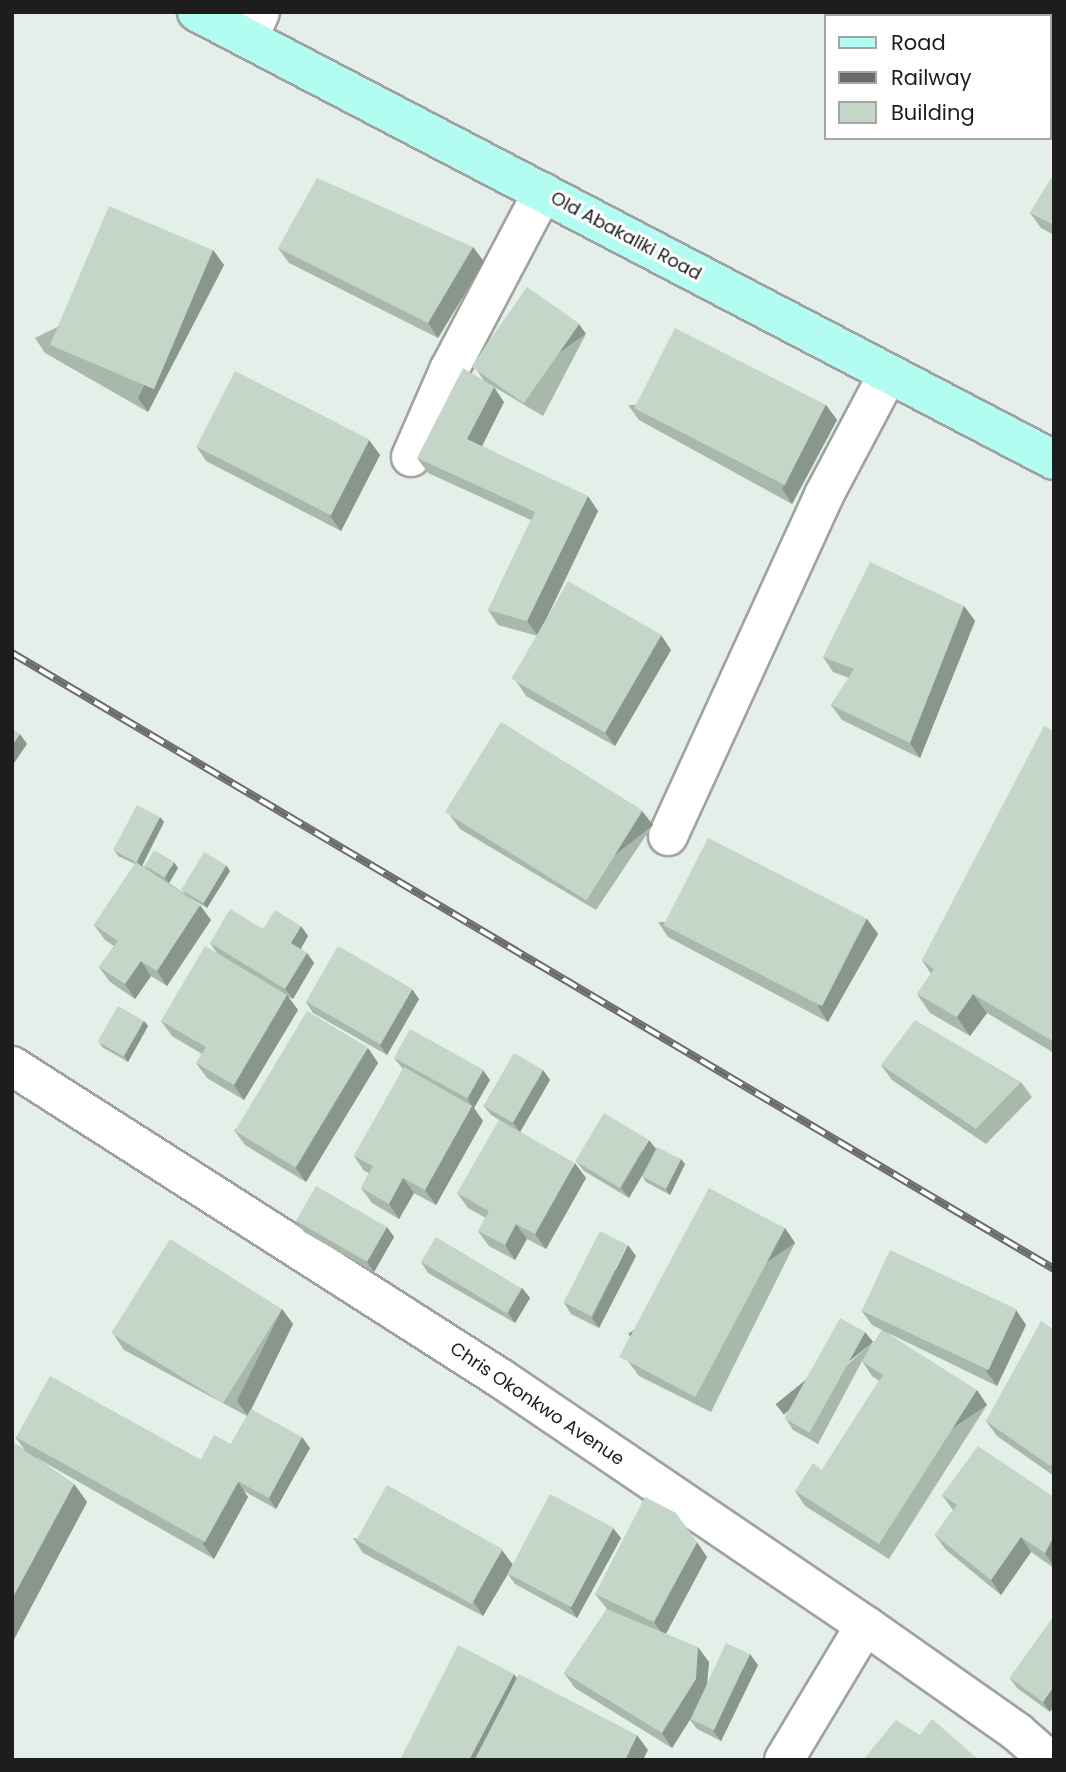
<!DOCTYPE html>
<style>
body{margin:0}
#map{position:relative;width:1066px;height:1772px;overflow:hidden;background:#e3efe8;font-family:Poppins,sans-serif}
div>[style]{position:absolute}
.roads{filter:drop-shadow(2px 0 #a1a1a1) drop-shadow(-2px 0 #a1a1a1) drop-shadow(0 2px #a1a1a1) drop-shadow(0 -2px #a1a1a1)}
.street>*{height:38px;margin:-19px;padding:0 19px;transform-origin:19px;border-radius:19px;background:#fff}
.secondary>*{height:38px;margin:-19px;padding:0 19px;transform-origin:19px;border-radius:19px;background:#b3fcf1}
.rail>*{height:8px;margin-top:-4px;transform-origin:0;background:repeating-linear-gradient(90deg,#fff 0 16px,#6b6b6b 0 32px);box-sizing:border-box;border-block:2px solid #6b6b6b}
.wall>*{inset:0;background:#a8b8ab}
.shaded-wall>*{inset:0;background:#88968b;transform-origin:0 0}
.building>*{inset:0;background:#c3d6c7;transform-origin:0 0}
span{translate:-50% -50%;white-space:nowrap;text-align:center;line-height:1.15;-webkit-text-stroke:6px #fff;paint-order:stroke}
.street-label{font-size:18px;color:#1d1d1d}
.frame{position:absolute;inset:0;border:14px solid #1d1d1d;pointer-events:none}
.legend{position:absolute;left:824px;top:14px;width:228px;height:126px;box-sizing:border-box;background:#fff;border:2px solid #a5a5a5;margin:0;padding:9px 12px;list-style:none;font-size:21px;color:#1d1d1d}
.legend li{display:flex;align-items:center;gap:14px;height:35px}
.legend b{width:35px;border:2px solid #a5a5a5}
</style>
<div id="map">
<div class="roads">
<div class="street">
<i style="left:249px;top:37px;width:27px;rotate:-66deg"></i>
<i style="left:411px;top:457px;width:95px;rotate:-66.4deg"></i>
<i style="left:449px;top:370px;width:201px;rotate:-62.2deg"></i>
<i style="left:668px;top:836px;width:375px;rotate:-65.4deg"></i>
<i style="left:824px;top:495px;width:137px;rotate:-62.1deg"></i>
<i style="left:12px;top:1066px;width:579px;rotate:32.59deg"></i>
<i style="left:500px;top:1378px;width:441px;rotate:34.1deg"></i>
<i style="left:865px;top:1625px;width:186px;rotate:35.1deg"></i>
<i style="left:1017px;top:1732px;width:43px;rotate:41.2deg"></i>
<i style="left:784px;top:1760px;width:157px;rotate:-59deg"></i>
</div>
<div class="secondary">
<i style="left:197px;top:12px;width:967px;rotate:27.6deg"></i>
</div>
</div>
<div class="rail">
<i style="left:12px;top:653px;width:1210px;rotate:30.59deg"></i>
</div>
<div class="wall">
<i style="clip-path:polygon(1054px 174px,1054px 235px,1041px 228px,1030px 213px)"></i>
<i style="clip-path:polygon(473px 247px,484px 262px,438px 338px,289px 263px,278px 248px)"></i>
<i style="clip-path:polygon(213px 250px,224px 265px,148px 412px,45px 353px,35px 338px)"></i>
<i style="clip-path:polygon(586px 334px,543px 416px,484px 381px,477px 370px)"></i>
<i style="clip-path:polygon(504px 402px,482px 446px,598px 511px,538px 636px,498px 625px,488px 610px,531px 520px,428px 473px,417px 458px)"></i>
<i style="clip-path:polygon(628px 405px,826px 405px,837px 420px,792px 504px,639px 420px)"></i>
<i style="clip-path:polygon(369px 440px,380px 455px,341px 531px,206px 461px,196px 446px)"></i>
<i style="clip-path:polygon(964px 606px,975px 621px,920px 758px,842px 720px,831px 705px,849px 678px,833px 672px,823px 657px)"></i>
<i style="clip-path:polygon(671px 650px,615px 746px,526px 696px,516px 681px)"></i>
<i style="clip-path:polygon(1054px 731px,1054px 1053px,987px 1013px,970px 1036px,930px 1013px,917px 994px,931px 974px,922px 960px)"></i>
<i style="clip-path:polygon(642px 811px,653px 825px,596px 910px,460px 829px,449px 814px)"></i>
<i style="clip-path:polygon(160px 817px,164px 822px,142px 865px,146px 868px,144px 865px,178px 868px,169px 883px,185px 894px,181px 889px,226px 865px,230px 871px,207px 908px,188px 897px,211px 920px,167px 986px,151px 976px,135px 999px,110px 982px,99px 967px,114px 946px,105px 940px,94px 925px,135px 864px,118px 856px,114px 850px)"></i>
<i style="clip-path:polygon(867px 919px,878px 934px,828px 1022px,668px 937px,658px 922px)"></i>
<i style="clip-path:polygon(263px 929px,308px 936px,301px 949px,307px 953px,314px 963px,293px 999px,288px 997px,298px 1010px,244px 1100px,207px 1078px,196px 1063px,202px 1054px,172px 1036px,161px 1021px,217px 953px,210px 943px)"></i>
<i style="clip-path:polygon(419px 999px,387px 1055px,313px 1013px,306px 1002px)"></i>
<i style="clip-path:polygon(144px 1021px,148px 1026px,128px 1062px,102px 1047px,99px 1042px)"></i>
<i style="clip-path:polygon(368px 1048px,378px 1063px,306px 1182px,245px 1145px,234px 1130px)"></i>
<i style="clip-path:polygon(394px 1058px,490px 1080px,474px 1108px,483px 1121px,436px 1205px,414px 1193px,399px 1219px,372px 1203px,361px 1188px,369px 1173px,364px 1171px,354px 1156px,403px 1069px)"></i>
<i style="clip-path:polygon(881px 1065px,1021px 1082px,1032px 1097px,986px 1144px,892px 1080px)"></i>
<i style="clip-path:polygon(543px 1070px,550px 1080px,520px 1132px,586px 1178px,546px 1249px,527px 1239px,515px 1260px,489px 1246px,478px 1231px,486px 1218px,468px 1208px,457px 1193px,511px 1127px,491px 1115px,483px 1105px)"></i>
<i style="clip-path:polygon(656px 1149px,681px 1159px,685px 1164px,670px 1195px,646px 1182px,642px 1176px,645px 1170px,629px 1198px,584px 1171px,576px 1161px)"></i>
<i style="clip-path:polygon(296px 1221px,387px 1227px,394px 1237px,374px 1272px,304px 1232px)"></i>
<i style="clip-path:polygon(785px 1228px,795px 1243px,711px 1412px,639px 1376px,628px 1361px)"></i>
<i style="clip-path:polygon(636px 1256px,599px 1328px,571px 1314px,564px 1303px)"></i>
<i style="clip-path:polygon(421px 1262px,522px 1288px,530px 1298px,515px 1323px,428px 1273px)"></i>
<i style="clip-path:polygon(282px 1309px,293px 1324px,251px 1409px,310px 1448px,276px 1509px,244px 1491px,248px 1497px,214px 1559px,35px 1457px,74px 1484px,87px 1502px,12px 1643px,12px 1442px,25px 1450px,15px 1437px,201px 1461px,231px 1444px,247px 1416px,124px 1350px,114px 1335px)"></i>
<i style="clip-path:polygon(861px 1310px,1016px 1310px,1026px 1325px,997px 1386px,886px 1332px,987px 1405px,889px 1559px,805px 1506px,795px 1491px,822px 1470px,879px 1381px,872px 1376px,862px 1361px,818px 1444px,793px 1430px,786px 1419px,873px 1342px,865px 1357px,882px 1330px,872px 1325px)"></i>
<i style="clip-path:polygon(1054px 1330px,1054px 1476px,997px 1436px,986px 1421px)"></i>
<i style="clip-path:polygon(942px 1495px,1054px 1497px,1054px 1568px,1031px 1552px,1001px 1595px,946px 1550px,935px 1535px,953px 1510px)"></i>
<i style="clip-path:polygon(353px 1538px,512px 1564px,621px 1538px,577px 1618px,515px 1584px,508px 1574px,483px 1616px,363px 1553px)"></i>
<i style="clip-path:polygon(707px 1557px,666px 1634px,709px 1662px,707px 1682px,758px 1665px,721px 1741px,697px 1729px,690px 1720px,672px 1748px,575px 1688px,564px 1673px,607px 1609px,595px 1594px)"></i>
<i style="clip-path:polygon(1054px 1616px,1050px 1712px,1017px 1688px,1010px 1678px)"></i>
</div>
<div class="shaded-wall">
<i style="clip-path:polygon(473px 247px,484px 262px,438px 338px,428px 323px)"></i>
<i style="clip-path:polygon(213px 250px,224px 265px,148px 412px,138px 398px)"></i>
<i style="left:579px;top:324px;width:12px;height:93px;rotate:55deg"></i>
<i style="clip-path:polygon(494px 387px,504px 402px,478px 454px,467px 439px)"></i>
<i style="clip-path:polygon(826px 405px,837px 420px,792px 504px,782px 489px)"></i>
<i style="clip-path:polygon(369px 440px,380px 455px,341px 531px,330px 516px)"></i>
<i style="clip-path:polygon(588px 496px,598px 511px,538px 636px,527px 621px)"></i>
<i style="clip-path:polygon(964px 606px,975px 621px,920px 758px,910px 743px)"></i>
<i style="clip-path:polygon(661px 635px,671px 650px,615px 746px,604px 731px)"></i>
<i style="clip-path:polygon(20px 734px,27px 744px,12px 766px,12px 745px)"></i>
<i style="left:642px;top:811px;width:18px;height:101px;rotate:52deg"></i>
<i style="clip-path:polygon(160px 817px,164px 822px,141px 868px,137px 862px)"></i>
<i style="clip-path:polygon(174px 862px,178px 868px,169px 883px,165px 878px)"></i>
<i style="clip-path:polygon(226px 865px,230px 871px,207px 908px,203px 903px)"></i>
<i style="clip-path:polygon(200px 905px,211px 920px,167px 986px,157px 971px)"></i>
<i style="clip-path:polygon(867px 919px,878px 934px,828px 1022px,818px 1007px)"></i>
<i style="clip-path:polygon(301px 926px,308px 936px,298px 953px,291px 943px)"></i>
<i style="clip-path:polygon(307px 953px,314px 963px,293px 999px,285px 989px)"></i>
<i style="clip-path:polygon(141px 961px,151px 976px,135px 999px,125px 984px)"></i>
<i style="clip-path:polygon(412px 989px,419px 999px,387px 1055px,380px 1045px)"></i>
<i style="clip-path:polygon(973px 994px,987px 1013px,970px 1036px,957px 1017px)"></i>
<i style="clip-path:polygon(287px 995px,298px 1010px,244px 1100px,234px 1085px)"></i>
<i style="clip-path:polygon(144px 1021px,148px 1026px,128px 1062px,124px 1056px)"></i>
<i style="clip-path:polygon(368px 1048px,378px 1063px,306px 1182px,295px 1167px)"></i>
<i style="clip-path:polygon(483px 1070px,490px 1080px,474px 1108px,483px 1121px,436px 1205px,425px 1190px,472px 1106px,467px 1098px)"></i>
<i style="clip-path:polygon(543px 1070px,550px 1080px,520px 1132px,512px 1122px)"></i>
<i style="clip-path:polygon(649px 1140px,657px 1150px,629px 1198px,621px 1188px)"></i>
<i style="clip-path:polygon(681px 1159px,685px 1164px,670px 1195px,666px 1189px)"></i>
<i style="clip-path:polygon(575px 1163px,586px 1178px,546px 1249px,535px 1234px)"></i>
<i style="clip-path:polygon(403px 1178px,414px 1193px,399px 1219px,389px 1204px)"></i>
<i style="clip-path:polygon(516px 1224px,527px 1239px,515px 1260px,505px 1245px)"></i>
<i style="clip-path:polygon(387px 1227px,394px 1237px,374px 1272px,367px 1262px)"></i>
<i style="left:785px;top:1228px;width:18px;height:189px;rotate:56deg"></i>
<i style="clip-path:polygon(628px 1245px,636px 1256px,599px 1328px,592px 1318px)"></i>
<i style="clip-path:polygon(522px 1288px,530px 1298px,515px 1323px,508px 1313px)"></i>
<i style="clip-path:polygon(282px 1309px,293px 1324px,248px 1416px,237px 1401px)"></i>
<i style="clip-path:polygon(1016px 1310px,1026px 1325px,997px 1386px,986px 1371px)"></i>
<i style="left:865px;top:1332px;width:13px;height:115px;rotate:51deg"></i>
<i style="left:977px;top:1390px;width:18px;height:183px;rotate:56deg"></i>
<i style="clip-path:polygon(302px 1437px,310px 1448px,276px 1509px,269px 1498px)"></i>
<i style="clip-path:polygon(238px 1482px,248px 1497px,214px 1559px,203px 1544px)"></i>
<i style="clip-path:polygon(74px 1484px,87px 1502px,12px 1643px,12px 1599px)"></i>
<i style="clip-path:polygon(613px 1528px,621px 1538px,577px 1618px,570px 1607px)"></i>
<i style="clip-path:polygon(1054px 1536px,1054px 1567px,1045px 1553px)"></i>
<i style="clip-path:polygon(1021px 1537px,1031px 1552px,1001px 1595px,991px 1580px)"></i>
<i style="clip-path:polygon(697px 1542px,707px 1557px,664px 1637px,654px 1622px)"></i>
<i style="clip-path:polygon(502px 1550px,513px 1565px,483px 1616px,473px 1601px)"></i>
<i style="clip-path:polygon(698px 1647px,709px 1662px,706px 1694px,672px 1748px,662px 1733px)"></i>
<i style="clip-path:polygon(750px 1654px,758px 1665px,721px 1741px,713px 1731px)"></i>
<i style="clip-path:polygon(514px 1674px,524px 1689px,475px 1760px,469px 1760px)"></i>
<i style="clip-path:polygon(1054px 1686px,1054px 1706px,1050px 1712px,1043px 1702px)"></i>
<i style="clip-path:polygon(637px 1735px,648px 1750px,643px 1760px,625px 1760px)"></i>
</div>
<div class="building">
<i style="clip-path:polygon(1054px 174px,1054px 225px,1030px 213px)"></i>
<i style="clip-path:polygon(317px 178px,473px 247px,428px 323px,278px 248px)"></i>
<i style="left:109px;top:206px;width:113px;height:151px;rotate:23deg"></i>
<i style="left:527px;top:287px;width:64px;height:97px;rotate:35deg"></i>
<i style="left:675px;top:328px;width:169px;height:90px;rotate:27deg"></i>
<i style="clip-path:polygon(463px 368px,494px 387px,467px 439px,588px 496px,527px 621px,488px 610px,535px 512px,417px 458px)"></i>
<i style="left:235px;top:371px;width:151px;height:85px;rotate:27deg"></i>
<i style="clip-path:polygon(870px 562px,964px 606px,910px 743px,831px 705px,854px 669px,823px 657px)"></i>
<i style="left:568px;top:581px;width:108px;height:113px;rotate:30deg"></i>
<i style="left:501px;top:722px;width:167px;height:106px;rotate:32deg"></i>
<i style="clip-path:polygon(1044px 726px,1054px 731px,1054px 1042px,973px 994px,957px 1017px,917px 994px,934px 969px,922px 960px)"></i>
<i style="clip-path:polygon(12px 729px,20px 734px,12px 745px)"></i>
<i style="left:137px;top:805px;width:26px;height:51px;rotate:28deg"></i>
<i style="left:708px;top:838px;width:178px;height:98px;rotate:27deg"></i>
<i style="left:154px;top:850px;width:23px;height:18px;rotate:31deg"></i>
<i style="left:204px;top:852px;width:26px;height:44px;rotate:31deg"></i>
<i style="clip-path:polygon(136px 862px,200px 905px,157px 971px,141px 961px,125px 984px,99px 967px,118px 941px,94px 925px)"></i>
<i style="clip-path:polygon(230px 909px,263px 929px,275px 910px,301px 926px,291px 943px,307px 953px,285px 989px,210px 943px)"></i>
<i style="clip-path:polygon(205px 946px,287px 995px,234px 1085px,196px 1063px,206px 1047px,161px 1021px)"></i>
<i style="left:338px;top:946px;width:86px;height:64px;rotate:30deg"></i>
<i style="left:118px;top:1006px;width:30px;height:41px;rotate:30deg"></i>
<i style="left:307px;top:1011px;width:71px;height:140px;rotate:31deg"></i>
<i style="clip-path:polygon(915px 1020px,1021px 1082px,976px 1129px,881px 1065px)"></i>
<i style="left:410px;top:1029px;width:84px;height:33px;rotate:29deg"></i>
<i style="left:514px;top:1053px;width:34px;height:61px;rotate:30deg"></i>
<i style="clip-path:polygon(404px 1067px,472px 1106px,425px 1190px,403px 1178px,389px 1204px,361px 1188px,373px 1166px,354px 1156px)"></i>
<i style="left:604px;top:1113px;width:52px;height:56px;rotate:31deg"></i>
<i style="clip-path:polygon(499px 1120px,575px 1163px,535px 1234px,516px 1224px,505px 1245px,478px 1231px,489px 1211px,457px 1193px)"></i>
<i style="left:657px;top:1147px;width:27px;height:33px;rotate:27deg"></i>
<i style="left:316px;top:1186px;width:82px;height:40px;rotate:30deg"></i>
<i style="left:709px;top:1188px;width:86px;height:191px;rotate:28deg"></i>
<i style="left:600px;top:1231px;width:31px;height:80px;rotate:27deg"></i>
<i style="left:436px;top:1237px;width:100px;height:29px;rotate:31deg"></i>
<i style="left:170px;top:1239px;width:132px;height:111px;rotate:32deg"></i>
<i style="left:890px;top:1250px;width:140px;height:67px;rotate:25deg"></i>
<i style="left:840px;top:1318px;width:29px;height:115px;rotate:29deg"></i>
<i style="clip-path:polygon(1041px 1321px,1054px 1330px,1054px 1461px,1050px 1466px,986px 1421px)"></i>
<i style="clip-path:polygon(882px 1330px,977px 1390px,879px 1544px,795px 1491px,813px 1463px,822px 1470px,883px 1375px,862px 1361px)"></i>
<i style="left:50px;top:1376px;width:216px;height:70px;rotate:29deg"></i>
<i style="clip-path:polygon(251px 1409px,302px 1437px,269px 1498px,200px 1461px,214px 1435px,231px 1444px)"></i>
<i style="clip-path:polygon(12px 1442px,74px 1484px,12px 1599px)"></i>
<i style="clip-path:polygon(978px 1446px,1054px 1497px,1054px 1536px,1045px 1553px,1021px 1537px,991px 1580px,935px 1535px,957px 1505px,942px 1495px)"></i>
<i style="left:387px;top:1485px;width:132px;height:63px;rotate:29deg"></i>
<i style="left:550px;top:1494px;width:72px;height:90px;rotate:28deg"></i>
<i style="clip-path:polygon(645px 1497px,676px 1513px,697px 1542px,654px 1622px,595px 1594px)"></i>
<i style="clip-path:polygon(607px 1609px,698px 1647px,696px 1679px,662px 1733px,564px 1673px)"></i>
<i style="clip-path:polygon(1054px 1616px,1054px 1686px,1043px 1702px,1010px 1678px)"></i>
<i style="left:726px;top:1643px;width:26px;height:84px;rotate:25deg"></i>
<i style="clip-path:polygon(458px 1645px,514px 1674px,469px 1760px,400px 1760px)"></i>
<i style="clip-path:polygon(519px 1674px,637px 1735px,625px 1760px,475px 1759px)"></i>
<i style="clip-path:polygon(932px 1719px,979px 1760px,863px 1760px,896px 1720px,920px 1735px)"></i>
</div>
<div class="street-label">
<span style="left:626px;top:236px;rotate:28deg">Old Abakaliki Road</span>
<span style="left:537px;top:1404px;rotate:34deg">Chris Okonkwo Avenue</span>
</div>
<div class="frame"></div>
<ul class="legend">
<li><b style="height:9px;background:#b3fcf1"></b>Road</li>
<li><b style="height:9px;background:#6b6b6b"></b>Railway</li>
<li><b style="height:19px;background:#c3d6c7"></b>Building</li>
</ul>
</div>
